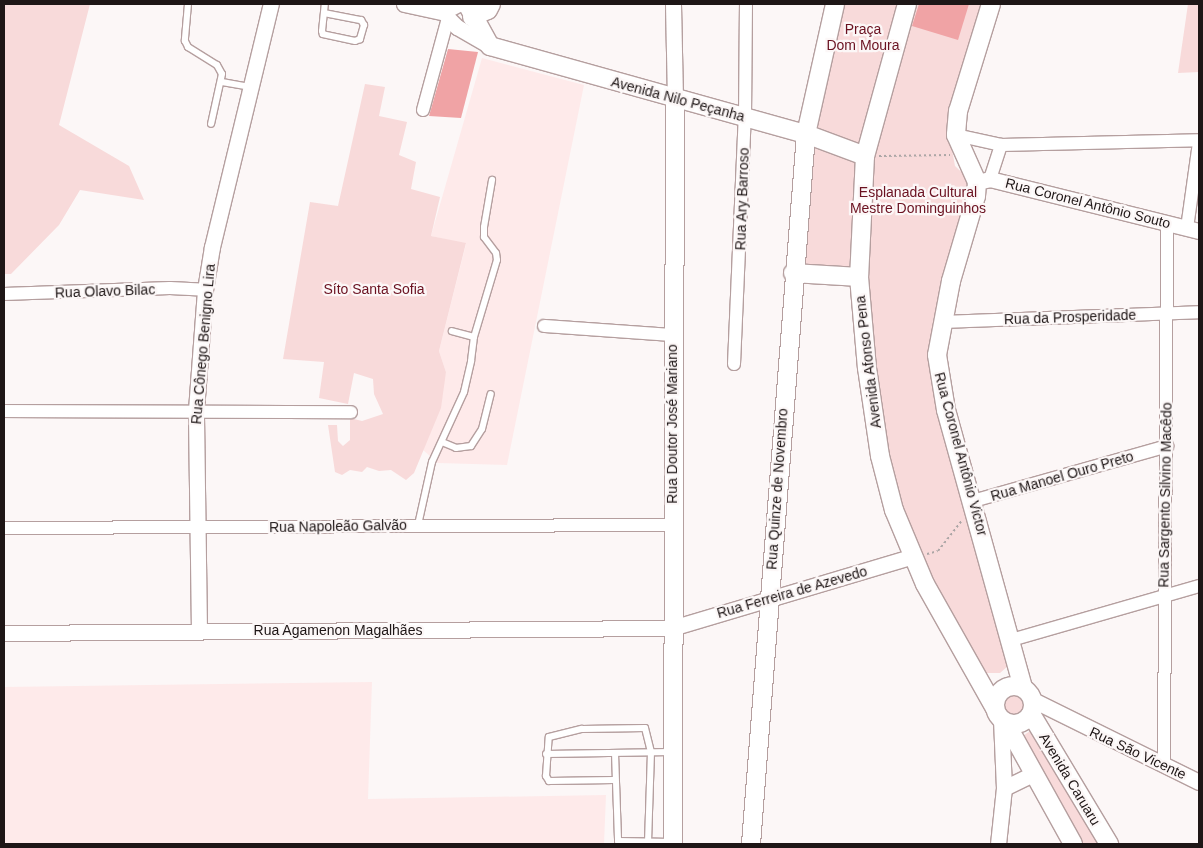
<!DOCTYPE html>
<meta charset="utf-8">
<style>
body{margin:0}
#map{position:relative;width:1203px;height:848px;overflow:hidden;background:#fcf7f7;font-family:Helvetica,sans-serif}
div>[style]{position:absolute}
.built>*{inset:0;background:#feeaea}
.green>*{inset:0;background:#f8dada}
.round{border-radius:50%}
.building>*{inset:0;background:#f0a3a5}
.path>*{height:2px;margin-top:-1px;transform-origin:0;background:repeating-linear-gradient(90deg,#aba5a5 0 2.5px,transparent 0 5px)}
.roads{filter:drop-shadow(1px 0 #b59f9f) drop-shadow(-1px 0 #b59f9f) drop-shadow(0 1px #b59f9f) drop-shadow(0 -1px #b59f9f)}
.service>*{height:6px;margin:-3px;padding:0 3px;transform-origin:3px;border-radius:3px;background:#fff}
.minor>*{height:12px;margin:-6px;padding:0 6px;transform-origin:6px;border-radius:6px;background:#fff}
.tertiary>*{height:15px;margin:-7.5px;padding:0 7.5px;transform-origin:7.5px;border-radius:7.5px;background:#fff}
.secondary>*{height:18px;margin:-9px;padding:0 9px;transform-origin:9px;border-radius:9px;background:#fff}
.secondary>.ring{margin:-9px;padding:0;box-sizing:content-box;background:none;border:18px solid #fff;border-radius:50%}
span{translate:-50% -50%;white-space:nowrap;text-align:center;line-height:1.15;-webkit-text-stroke:4.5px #fcf7f7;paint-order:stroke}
.park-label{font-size:14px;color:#6a1120}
.street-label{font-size:14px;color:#1e1616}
.frame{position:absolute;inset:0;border:5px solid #1e1616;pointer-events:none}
</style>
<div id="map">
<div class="built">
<i style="clip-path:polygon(482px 58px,584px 85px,507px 465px,438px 463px,423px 450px,446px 372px,439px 351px,466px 244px,431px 236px)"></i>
<i style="clip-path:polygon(372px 682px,368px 799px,606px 795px,604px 844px,4px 844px,4px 687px)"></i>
</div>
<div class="green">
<i style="clip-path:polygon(4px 4px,90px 4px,59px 125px,129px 166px,144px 200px,80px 190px,59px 225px,11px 274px,4px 274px)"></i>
<i style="clip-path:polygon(845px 4px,899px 4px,861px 147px,815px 135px)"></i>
<i style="clip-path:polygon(911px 4px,985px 4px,951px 144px,955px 166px,972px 182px,933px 320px,930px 360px,1008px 666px,1000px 673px,984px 673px,921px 563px,894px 491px,865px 322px,869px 158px)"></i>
<i style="clip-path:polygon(1188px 4px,1199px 4px,1199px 72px,1178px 73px)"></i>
<i style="clip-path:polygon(365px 84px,385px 87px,379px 116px,407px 122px,399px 155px,416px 162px,411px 189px,440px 197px,431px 236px,466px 243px,439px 351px,446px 372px,441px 408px,414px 473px,406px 480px,391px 470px,379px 471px,367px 467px,362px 472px,350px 470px,342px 475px,335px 472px,328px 425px,337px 425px,338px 441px,343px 446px,350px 440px,350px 418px,362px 421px,383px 414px,374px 394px,373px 379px,354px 373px,348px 404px,319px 398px,324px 362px,283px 359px,310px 202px,338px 206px)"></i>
<i style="clip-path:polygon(813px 148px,857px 162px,849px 273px,801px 266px)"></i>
<i class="round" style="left:999px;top:690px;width:30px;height:30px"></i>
<i style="clip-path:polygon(1037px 726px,1106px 844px,1074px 844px,1020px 738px)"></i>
</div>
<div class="building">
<i style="clip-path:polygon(919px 4px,969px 4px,958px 40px,912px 26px)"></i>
<i style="clip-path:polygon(448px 49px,478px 52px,461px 118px,429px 116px)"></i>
</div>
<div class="path">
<i style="left:879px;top:156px;width:71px;rotate:-0.8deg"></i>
<i style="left:927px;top:554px;width:11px;rotate:-15deg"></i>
<i style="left:938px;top:551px;width:39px;rotate:-52deg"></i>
</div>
<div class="roads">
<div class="service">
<i style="left:188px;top:4px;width:37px;rotate:95deg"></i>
<i style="left:185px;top:41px;width:7px;rotate:63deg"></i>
<i style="left:188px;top:47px;width:34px;rotate:32deg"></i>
<i style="left:217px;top:65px;width:10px;rotate:61deg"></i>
<i style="left:222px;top:74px;width:51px;rotate:102.4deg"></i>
<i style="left:324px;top:13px;width:38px;rotate:11deg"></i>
<i style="left:361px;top:20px;width:6px;rotate:59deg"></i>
<i style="left:364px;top:25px;width:15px;rotate:106deg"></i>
<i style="left:360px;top:39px;width:5px;rotate:158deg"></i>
<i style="left:355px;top:41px;width:33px;rotate:-168deg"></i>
<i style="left:323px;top:34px;width:3px;rotate:-108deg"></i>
<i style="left:322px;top:31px;width:27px;rotate:-84deg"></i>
<i style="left:222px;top:82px;width:28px;rotate:10deg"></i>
<i style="left:474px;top:337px;width:80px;rotate:-73.4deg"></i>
<i style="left:497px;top:260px;width:7px;rotate:-98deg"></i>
<i style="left:496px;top:253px;width:20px;rotate:-127deg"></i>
<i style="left:484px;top:237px;width:10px;rotate:-90deg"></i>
<i style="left:484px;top:227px;width:48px;rotate:-80.3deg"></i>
<i style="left:442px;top:442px;width:15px;rotate:23deg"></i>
<i style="left:456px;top:448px;width:15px;rotate:-8deg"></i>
<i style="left:471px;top:446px;width:20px;rotate:-57deg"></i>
<i style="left:482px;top:429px;width:36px;rotate:-76deg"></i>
<i style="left:418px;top:525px;width:65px;rotate:-77.5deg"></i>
<i style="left:432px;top:462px;width:77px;rotate:-65.4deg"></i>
<i style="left:464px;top:392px;width:32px;rotate:-77deg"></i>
<i style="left:471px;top:361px;width:24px;rotate:-83deg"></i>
<i style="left:474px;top:337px;width:23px;rotate:-165deg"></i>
<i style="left:615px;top:753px;width:88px;rotate:88deg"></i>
<i style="left:618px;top:841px;width:54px;rotate:1.1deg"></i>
<i style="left:546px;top:754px;width:125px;rotate:-0.9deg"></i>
<i style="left:614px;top:780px;width:65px;rotate:179.1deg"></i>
<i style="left:549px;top:781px;width:6px;rotate:-121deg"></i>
<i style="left:546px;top:776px;width:39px;rotate:-86deg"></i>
<i style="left:549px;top:737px;width:34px;rotate:-14deg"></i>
<i style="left:582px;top:729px;width:63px;rotate:-0.9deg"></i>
<i style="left:645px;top:728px;width:25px;rotate:76deg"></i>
<i style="left:651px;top:752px;width:91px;rotate:91.9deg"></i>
</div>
<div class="minor">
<i style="left:423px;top:110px;width:95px;rotate:-74.8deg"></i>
<i style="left:956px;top:135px;width:46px;rotate:12.5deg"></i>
<i style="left:1001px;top:145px;width:198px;rotate:-1.4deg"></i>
<i style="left:990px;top:179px;width:36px;rotate:-72deg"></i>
<i style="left:1187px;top:228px;width:86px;rotate:-82deg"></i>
<i style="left:4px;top:294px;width:166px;rotate:-2.1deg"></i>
<i style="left:170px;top:288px;width:35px;rotate:3deg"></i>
<i style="left:942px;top:322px;width:257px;rotate:-2.2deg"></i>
<i style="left:544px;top:326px;width:129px;rotate:4deg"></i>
<i style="left:734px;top:364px;width:247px;rotate:-87.5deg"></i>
<i style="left:745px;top:117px;width:113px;rotate:-89.5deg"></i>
<i style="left:4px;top:411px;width:347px;rotate:0.2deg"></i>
<i style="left:973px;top:501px;width:202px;rotate:-15.8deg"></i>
<i style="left:4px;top:528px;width:668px;rotate:-0.26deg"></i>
<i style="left:1011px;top:640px;width:196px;rotate:-16deg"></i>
<i style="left:1164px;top:766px;width:543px;rotate:-89.68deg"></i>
</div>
<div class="tertiary">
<i style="left:404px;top:4px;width:40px;rotate:12deg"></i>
<i style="left:443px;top:12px;width:17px;rotate:-28deg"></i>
<i style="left:673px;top:4px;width:96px;rotate:88.8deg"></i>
<i style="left:448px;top:18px;width:13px;rotate:45deg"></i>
<i style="left:457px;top:27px;width:38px;rotate:30deg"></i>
<i style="left:977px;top:182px;width:13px;rotate:-13deg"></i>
<i style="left:990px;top:179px;width:215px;rotate:14deg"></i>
<i style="left:199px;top:631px;width:221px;rotate:-90.8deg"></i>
<i style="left:196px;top:410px;width:120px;rotate:-85.7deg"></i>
<i style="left:205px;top:290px;width:44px;rotate:-80.8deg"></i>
<i style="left:212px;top:247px;width:250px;rotate:-76.4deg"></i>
<i style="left:4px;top:633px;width:668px;rotate:-0.43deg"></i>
<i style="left:672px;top:628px;width:252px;rotate:-16.6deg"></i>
<i style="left:1033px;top:700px;width:185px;rotate:26.3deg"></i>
<i style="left:1004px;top:788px;width:32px;rotate:-26deg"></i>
<i style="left:998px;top:844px;width:56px;rotate:-83.9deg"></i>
<i style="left:1004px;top:788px;width:69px;rotate:-92.5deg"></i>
</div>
<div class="secondary">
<i style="left:467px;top:4px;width:48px;rotate:61.3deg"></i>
<i style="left:490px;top:46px;width:328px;rotate:15.6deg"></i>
<i style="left:806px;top:134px;width:63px;rotate:20.4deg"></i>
<i style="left:907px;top:4px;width:158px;rotate:105.4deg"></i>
<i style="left:865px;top:156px;width:121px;rotate:92.8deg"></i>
<i style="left:859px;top:277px;width:91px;rotate:85deg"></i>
<i style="left:867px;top:368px;width:89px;rotate:81.6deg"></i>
<i style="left:880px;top:456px;width:56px;rotate:75.5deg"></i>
<i style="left:894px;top:510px;width:80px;rotate:67.3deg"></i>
<i style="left:925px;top:584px;width:142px;rotate:60.6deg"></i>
<i style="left:991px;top:4px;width:112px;rotate:107.1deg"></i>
<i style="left:958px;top:111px;width:24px;rotate:95deg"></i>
<i style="left:956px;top:135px;width:51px;rotate:65.9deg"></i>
<i style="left:977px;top:182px;width:14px;rotate:94deg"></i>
<i style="left:976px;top:196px;width:89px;rotate:106.4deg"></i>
<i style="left:951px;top:281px;width:75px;rotate:100.7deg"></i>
<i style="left:937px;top:355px;width:56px;rotate:80.7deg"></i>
<i style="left:946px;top:410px;width:288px;rotate:74.5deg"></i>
<i style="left:472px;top:17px;width:17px;rotate:-24deg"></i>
<i style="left:488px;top:10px;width:7px;rotate:-63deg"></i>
<i style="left:793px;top:273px;width:66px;rotate:3.5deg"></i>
<i class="ring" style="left:995px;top:686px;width:20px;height:20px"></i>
<i style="left:1031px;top:714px;width:152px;rotate:59deg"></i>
<i style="left:1006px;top:723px;width:138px;rotate:61deg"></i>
<i style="left:673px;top:844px;width:744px;rotate:-89.85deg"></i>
<i style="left:751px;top:844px;width:712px;rotate:-85.57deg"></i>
<i style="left:806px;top:134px;width:133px;rotate:-77.4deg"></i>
</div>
</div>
<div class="park-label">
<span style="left:863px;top:37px">Praça<br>Dom Moura</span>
<span style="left:918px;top:200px">Esplanada Cultural<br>Mestre Dominguinhos</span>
<span style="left:374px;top:289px">Síto Santa Sofia</span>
</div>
<div class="street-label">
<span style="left:678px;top:99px;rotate:15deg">Avenida Nilo Peçanha</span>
<span style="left:742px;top:199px;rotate:-88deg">Rua Ary Barroso</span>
<span style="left:1088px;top:203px;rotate:14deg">Rua Coronel Antônio Souto</span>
<span style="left:105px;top:291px;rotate:-2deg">Rua Olavo Bilac</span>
<span style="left:1070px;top:317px;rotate:-2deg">Rua da Prosperidade</span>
<span style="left:203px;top:344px;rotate:-85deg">Rua Cônego Benigno Lira</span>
<span style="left:868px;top:362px;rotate:-97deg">Avenida Afonso Pena</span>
<span style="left:672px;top:424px;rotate:-90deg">Rua Doutor José Mariano</span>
<span style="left:961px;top:454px;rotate:75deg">Rua Coronel Antônio Victor</span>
<span style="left:1062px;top:476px;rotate:-16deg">Rua Manoel Ouro Preto</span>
<span style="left:777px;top:489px;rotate:-86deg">Rua Quinze de Novembro</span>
<span style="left:1165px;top:495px;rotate:-89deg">Rua Sargento Silvino Macêdo</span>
<span style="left:338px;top:526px;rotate:-1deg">Rua Napoleão Galvão</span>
<span style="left:792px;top:592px;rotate:-16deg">Rua Ferreira de Azevedo</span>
<span style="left:338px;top:630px">Rua Agamenon Magalhães</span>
<span style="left:1138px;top:753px;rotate:25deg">Rua São Vicente</span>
<span style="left:1070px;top:779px;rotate:59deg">Avenida Caruaru</span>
</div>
<div class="frame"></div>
</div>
